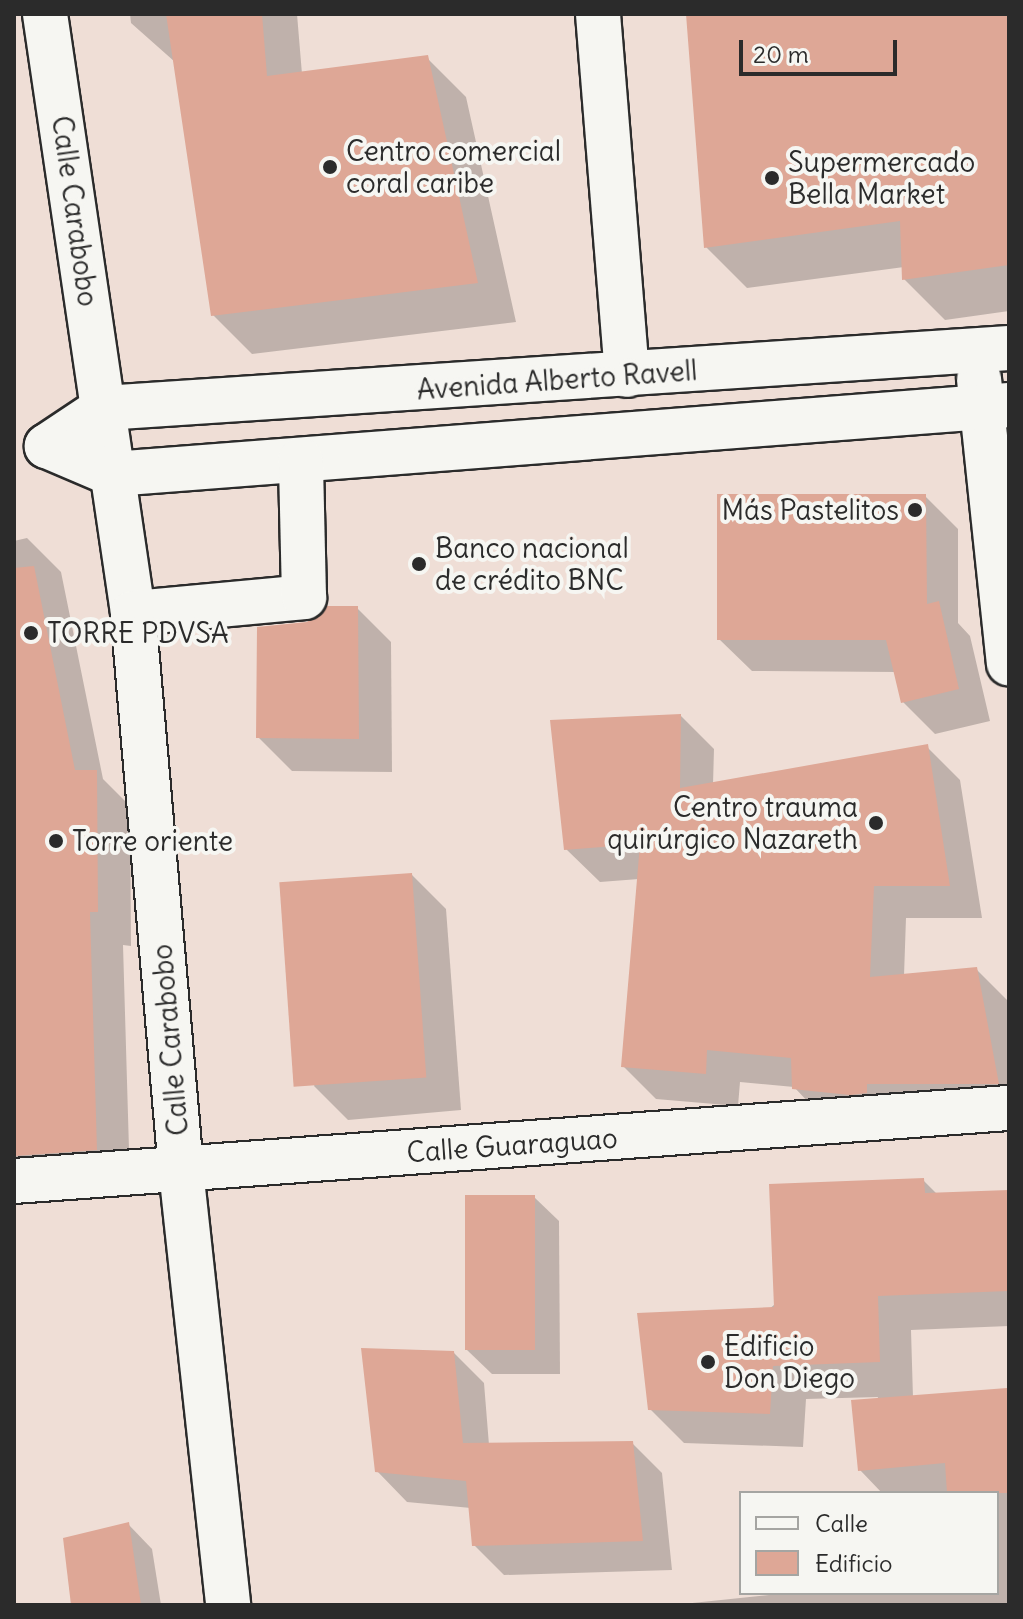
<!DOCTYPE html>
<meta charset="utf-8">
<style>
body{margin:0}
#map{position:relative;width:1023px;height:1619px;overflow:hidden;background:#efded6;font-family:Delius,sans-serif}
div>[style]{position:absolute}
.shadow>*{inset:0;background:#0003}
.building>*{inset:0;background:#dea796;transform-origin:0 0}
.roads{filter:drop-shadow(2px 0 #2b2b2b) drop-shadow(-2px 0 #2b2b2b) drop-shadow(0 2px #2b2b2b) drop-shadow(0 -2px #2b2b2b)}
.minor>*{height:44px;margin:-22px;padding:0 22px;transform-origin:22px;border-radius:22px;background:#f6f6f2}
.dots>*{width:22px;height:22px;translate:-50% -50%;box-sizing:border-box;border:4px solid #f6f6f2;border-radius:50%}
span{translate:-50% -50%;white-space:nowrap;text-align:center;line-height:1.15;-webkit-text-stroke:8px #f6f6f2;paint-order:stroke}
.poi-label{font-size:28px;color:#2b2b2b}
.left{translate:0 -50%;text-align:left}
.right{translate:-100% -50%;text-align:right}
.street-label{font-size:28px;color:#2b2b2b}
.frame{position:absolute;inset:0;border:16px solid #2b2b2b;pointer-events:none}
.legend{position:absolute;left:739px;top:1491px;width:260px;height:104px;box-sizing:border-box;background:#f6f6f2;border:2px solid #a5a5a2;margin:0;padding:10px 14px;list-style:none;font-size:24px;color:#2b2b2b}
.legend li{display:flex;align-items:center;gap:16px;height:40px}
.legend b{width:40px;border:2px solid #a5a5a2}
.scale{position:absolute;left:739px;top:40px;width:158px;height:36px;box-sizing:border-box;border:4px solid #2b2b2b;border-top:0;padding-left:10px;font-size:24px;line-height:28px;white-space:nowrap;color:#2b2b2b;-webkit-text-stroke:6px #f6f6f2;paint-order:stroke}
</style>
<div id="map">
<div class="shadow">
<i style="clip-path:polygon(130px 14px,297px 14px,302px 74px,427px 58px,466px 97px,516px 322px,252px 354px,213px 315px,175px 62px,131px 23px)"></i>
<i style="clip-path:polygon(688px 14px,1009px 14px,1009px 311px,945px 320px,904px 279px,904px 267px,747px 288px,706px 247px)"></i>
<i style="clip-path:polygon(925px 496px,958px 529px,958px 623px,970px 636px,990px 721px,935px 734px,903px 702px,896px 672px,752px 671px,719px 639px)"></i>
<i style="clip-path:polygon(27px 538px,61px 572px,103px 779px,130px 806px,131px 946px,123px 945px,130px 1183px,14px 1192px,14px 541px)"></i>
<i style="clip-path:polygon(357px 608px,391px 642px,392px 772px,292px 771px,258px 737px,308px 624px)"></i>
<i style="clip-path:polygon(681px 716px,714px 749px,713px 785px,927px 747px,960px 780px,982px 918px,906px 918px,904px 976px,976px 969px,1009px 1002px,1009px 1116px,827px 1122px,794px 1087px,740px 1082px,738px 1106px,656px 1099px,623px 1066px,639px 879px,600px 882px,566px 849px)"></i>
<i style="clip-path:polygon(412px 875px,446px 909px,461px 1110px,348px 1120px,314px 1086px)"></i>
<i style="clip-path:polygon(923px 1180px,938px 1195px,1009px 1192px,1009px 1326px,911px 1330px,913px 1398px,1009px 1394px,1009px 1605px,673px 1605px,787px 1593px,997px 1593px,997px 1493px,882px 1493px,860px 1470px,878px 1397px,806px 1399px,803px 1447px,684px 1443px,650px 1409px)"></i>
<i style="clip-path:polygon(534px 1197px,559px 1221px,560px 1374px,492px 1374px,467px 1350px)"></i>
<i style="clip-path:polygon(454px 1353px,484px 1383px,489px 1445px,632px 1443px,662px 1473px,672px 1570px,504px 1575px,474px 1545px,471px 1508px,407px 1502px,377px 1471px)"></i>
<i style="clip-path:polygon(128px 1524px,152px 1549px,161px 1605px,73px 1605px)"></i>
</div>
<div class="building">
<i style="clip-path:polygon(166px 14px,262px 14px,267px 76px,428px 55px,478px 283px,211px 316px)"></i>
<i style="clip-path:polygon(686px 14px,1009px 14px,1009px 265px,902px 280px,900px 221px,704px 248px)"></i>
<i style="clip-path:polygon(717px 494px,926px 494px,927px 604px,939px 601px,959px 689px,901px 703px,886px 640px,717px 640px)"></i>
<i style="clip-path:polygon(34px 566px,75px 770px,97px 770px,98px 912px,90px 912px,97px 1150px,14px 1156px,14px 568px)"></i>
<i style="clip-path:polygon(327px 606px,358px 606px,359px 739px,256px 738px,257px 627px,307px 622px)"></i>
<i style="clip-path:polygon(681px 714px,680px 788px,928px 744px,950px 886px,874px 886px,870px 977px,977px 967px,999px 1084px,867px 1084px,867px 1093px,850px 1095px,792px 1089px,791px 1058px,707px 1050px,706px 1074px,621px 1067px,640px 844px,564px 850px,550px 720px)"></i>
<i style="left:412px;top:873px;width:205px;height:133px;rotate:86deg"></i>
<i style="clip-path:polygon(924px 1178px,925px 1193px,1009px 1190px,1009px 1291px,878px 1296px,880px 1362px,773px 1366px,770px 1414px,648px 1410px,637px 1313px,774px 1307px,769px 1184px)"></i>
<i style="left:465px;top:1195px;width:70px;height:155px"></i>
<i style="clip-path:polygon(361px 1348px,454px 1351px,463px 1443px,633px 1441px,643px 1541px,472px 1546px,466px 1481px,375px 1472px)"></i>
<i style="clip-path:polygon(1007px 1388px,1009px 1493px,947px 1493px,945px 1463px,858px 1471px,851px 1400px)"></i>
<i style="clip-path:polygon(129px 1522px,141px 1605px,71px 1605px,63px 1538px)"></i>
</div>
<div class="roads">
<div class="minor">
<i style="left:45px;top:14px;width:605px;rotate:81.64deg"></i>
<i style="left:133px;top:613px;width:559px;rotate:85.07deg"></i>
<i style="left:181px;top:1170px;width:438px;rotate:83.8deg"></i>
<i style="left:598px;top:14px;width:362px;rotate:85.4deg"></i>
<i style="left:979px;top:379px;width:286px;rotate:84deg"></i>
<i style="left:104px;top:408px;width:69px;rotate:146.3deg"></i>
<i style="left:47px;top:446px;width:72px;rotate:23deg"></i>
<i style="left:113px;top:474px;width:899px;rotate:-4.4deg"></i>
<i style="left:104px;top:408px;width:907px;rotate:-3.79deg"></i>
<i style="left:133px;top:613px;width:172px;rotate:-5.3deg"></i>
<i style="left:304px;top:597px;width:137px;rotate:-91.3deg"></i>
<i style="left:14px;top:1181px;width:998px;rotate:-4.2deg"></i>
</div>
</div>
<div class="dots">
<i style="left:330px;top:167px;background:#2b2b2b"></i>
<i style="left:772px;top:178px;background:#2b2b2b"></i>
<i style="left:915px;top:510px;background:#2b2b2b"></i>
<i style="left:419px;top:564px;background:#2b2b2b"></i>
<i style="left:31px;top:633px;background:#2b2b2b"></i>
<i style="left:876px;top:823px;background:#2b2b2b"></i>
<i style="left:56px;top:841px;background:#2b2b2b"></i>
<i style="left:708px;top:1362px;background:#2b2b2b"></i>
</div>
<div class="poi-label">
<span class="left" style="left:346px;top:167px">Centro comercial<br>coral caribe</span>
<span class="left" style="left:788px;top:178px">Supermercado<br>Bella Market</span>
<span class="right" style="left:899px;top:510px">Más Pastelitos</span>
<span class="left" style="left:435px;top:564px">Banco nacional<br>de crédito BNC</span>
<span class="left" style="left:47px;top:633px">TORRE PDVSA</span>
<span class="right" style="left:858px;top:823px">Centro trauma<br>quirúrgico Nazareth</span>
<span class="left" style="left:72px;top:841px">Torre oriente</span>
<span class="left" style="left:724px;top:1362px">Edificio<br>Don Diego</span>
</div>
<div class="street-label">
<span style="left:75px;top:211px;rotate:82deg">Calle Carabobo</span>
<span style="left:557px;top:380px;rotate:-4deg">Avenida Alberto Ravell</span>
<span style="left:170px;top:1040px;rotate:-95deg">Calle Carabobo</span>
<span style="left:512px;top:1145px;rotate:-4deg">Calle Guaraguao</span>
</div>
<div class="frame"></div>
<ul class="legend">
<li><b style="height:10px;background:#f6f6f2"></b>Calle</li>
<li><b style="height:22px;background:#dea796"></b>Edificio</li>
</ul>
<div class="scale">20 m</div>
</div>
